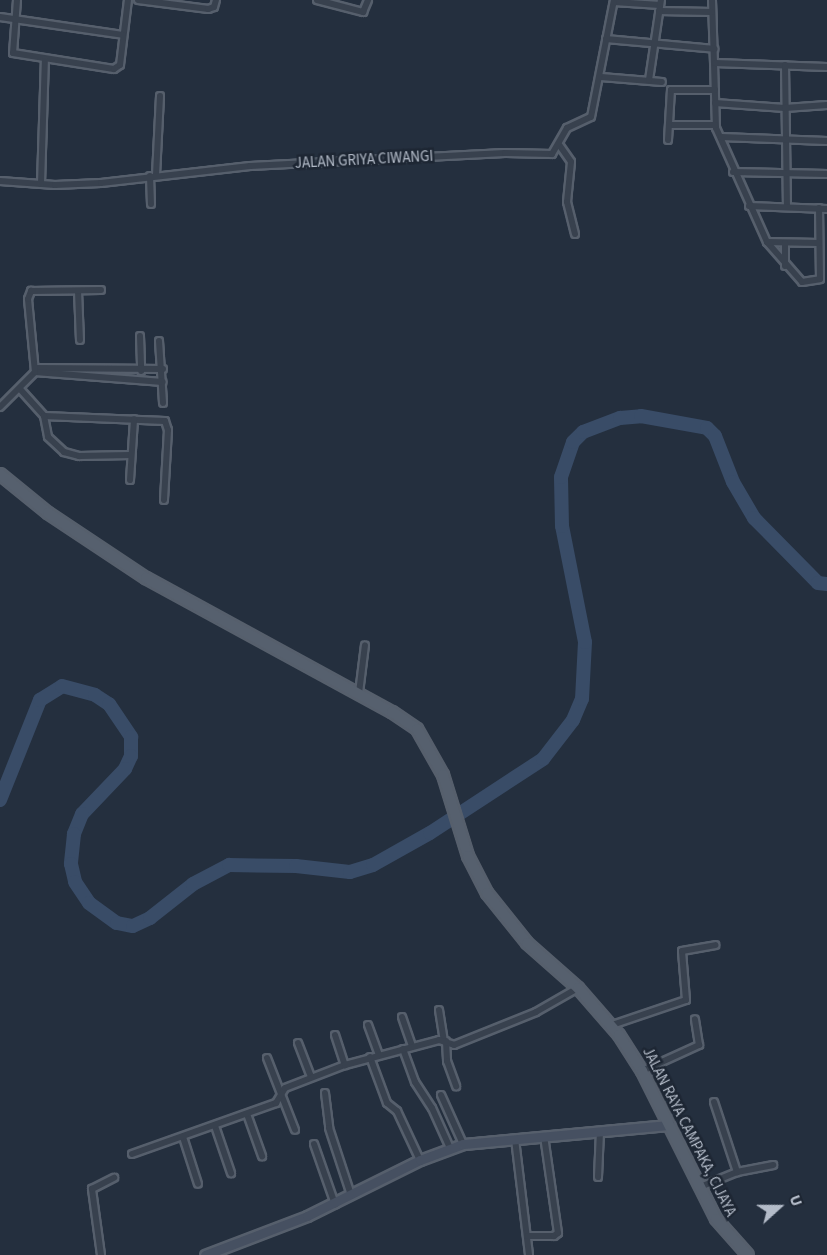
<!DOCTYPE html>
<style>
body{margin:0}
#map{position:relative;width:827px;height:1255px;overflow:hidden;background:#242f3e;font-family:"Source Sans 3",sans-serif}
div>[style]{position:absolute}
.river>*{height:14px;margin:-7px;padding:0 7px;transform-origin:7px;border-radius:7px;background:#394c67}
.roads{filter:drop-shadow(2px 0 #565f6c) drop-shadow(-2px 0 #565f6c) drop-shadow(0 2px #565f6c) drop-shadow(0 -2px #565f6c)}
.street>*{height:6px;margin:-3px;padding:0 3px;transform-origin:3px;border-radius:3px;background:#38414e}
.secondary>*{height:9px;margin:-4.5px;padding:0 4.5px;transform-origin:4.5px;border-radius:4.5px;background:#465061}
.primary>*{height:10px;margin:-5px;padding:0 5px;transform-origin:5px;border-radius:5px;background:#56606e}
span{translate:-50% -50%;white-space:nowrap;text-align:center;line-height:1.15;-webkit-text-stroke:5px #1d2633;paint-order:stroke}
.street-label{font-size:15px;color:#b4bcc9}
.north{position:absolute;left:749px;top:1177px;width:60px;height:60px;-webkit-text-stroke:4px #1d2633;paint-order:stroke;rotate:69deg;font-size:16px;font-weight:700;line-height:24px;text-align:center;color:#b4bcc9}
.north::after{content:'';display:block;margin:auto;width:21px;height:27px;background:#b4bcc9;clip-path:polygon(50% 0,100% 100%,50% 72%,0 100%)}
</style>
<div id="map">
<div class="river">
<i style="left:0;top:800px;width:108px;rotate:-68.2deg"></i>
<i style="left:40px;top:700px;width:26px;rotate:-32deg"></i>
<i style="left:62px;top:686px;width:34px;rotate:15deg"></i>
<i style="left:95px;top:695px;width:17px;rotate:33deg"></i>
<i style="left:109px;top:704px;width:40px;rotate:56deg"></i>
<i style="left:131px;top:737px;width:19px;rotate:90deg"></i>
<i style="left:131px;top:756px;width:14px;rotate:115deg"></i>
<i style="left:125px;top:769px;width:62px;rotate:133.7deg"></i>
<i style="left:82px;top:814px;width:22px;rotate:112deg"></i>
<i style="left:74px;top:834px;width:30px;rotate:96deg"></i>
<i style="left:71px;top:864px;width:18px;rotate:77deg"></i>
<i style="left:75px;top:882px;width:25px;rotate:56deg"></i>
<i style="left:89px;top:903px;width:34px;rotate:36deg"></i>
<i style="left:117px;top:923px;width:16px;rotate:11deg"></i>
<i style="left:133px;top:926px;width:19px;rotate:-25deg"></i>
<i style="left:150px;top:918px;width:55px;rotate:-38.3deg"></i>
<i style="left:193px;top:884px;width:41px;rotate:-27.8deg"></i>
<i style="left:229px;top:865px;width:67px;rotate:0.9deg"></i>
<i style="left:296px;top:866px;width:54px;rotate:6.3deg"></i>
<i style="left:350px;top:872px;width:24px;rotate:-17deg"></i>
<i style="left:373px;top:865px;width:65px;rotate:-29.3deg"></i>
<i style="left:430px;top:833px;width:135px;rotate:-33.2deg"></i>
<i style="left:543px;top:759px;width:49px;rotate:-52.4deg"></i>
<i style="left:573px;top:720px;width:23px;rotate:-67deg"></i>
<i style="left:582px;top:699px;width:57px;rotate:-87deg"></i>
<i style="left:585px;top:642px;width:118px;rotate:-101.2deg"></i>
<i style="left:562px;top:526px;width:49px;rotate:-91.2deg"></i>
<i style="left:561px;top:477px;width:37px;rotate:-71deg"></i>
<i style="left:573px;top:442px;width:14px;rotate:-45deg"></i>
<i style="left:583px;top:432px;width:40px;rotate:-21deg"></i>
<i style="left:620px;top:418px;width:21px;rotate:-5deg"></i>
<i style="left:641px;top:416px;width:67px;rotate:10.3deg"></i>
<i style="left:707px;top:428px;width:11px;rotate:45deg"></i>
<i style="left:715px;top:436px;width:49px;rotate:68.6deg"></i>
<i style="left:733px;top:482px;width:42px;rotate:59.7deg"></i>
<i style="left:754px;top:518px;width:91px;rotate:45.4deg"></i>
<i style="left:818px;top:583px;width:9px;rotate:6deg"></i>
</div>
<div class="roads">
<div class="street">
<i style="left:17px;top:0;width:53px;rotate:94.3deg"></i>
<i style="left:13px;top:53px;width:102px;rotate:9deg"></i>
<i style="left:114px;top:69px;width:7px;rotate:-34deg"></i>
<i style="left:120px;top:65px;width:65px;rotate:-83deg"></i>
<i style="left:138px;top:0;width:71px;rotate:7.3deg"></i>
<i style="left:208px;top:9px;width:6px;rotate:-18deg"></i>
<i style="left:214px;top:7px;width:7px;rotate:-74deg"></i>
<i style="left:317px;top:0;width:48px;rotate:14.6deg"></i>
<i style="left:363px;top:12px;width:13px;rotate:-67deg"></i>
<i style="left:712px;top:0;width:128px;rotate:88.2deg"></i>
<i style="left:716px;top:128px;width:125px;rotate:65.9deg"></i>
<i style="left:767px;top:242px;width:53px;rotate:48.8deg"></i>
<i style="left:802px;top:282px;width:18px;rotate:-9deg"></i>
<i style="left:820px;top:279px;width:71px;rotate:-90.8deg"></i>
<i style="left:614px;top:2px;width:46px;rotate:3.7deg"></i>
<i style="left:659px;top:11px;width:53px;rotate:1.1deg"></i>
<i style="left:0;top:17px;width:124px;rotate:8.3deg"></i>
<i style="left:606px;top:39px;width:109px;rotate:5.2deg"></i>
<i style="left:715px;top:63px;width:112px;rotate:2deg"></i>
<i style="left:785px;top:65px;width:142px;rotate:89.2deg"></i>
<i style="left:601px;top:77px;width:61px;rotate:4.7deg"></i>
<i style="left:649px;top:80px;width:81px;rotate:-81.5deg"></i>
<i style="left:715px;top:103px;width:70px;rotate:4.1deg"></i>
<i style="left:785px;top:108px;width:42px;rotate:-4.1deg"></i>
<i style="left:669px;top:125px;width:46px"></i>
<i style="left:721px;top:137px;width:106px;rotate:2.2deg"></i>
<i style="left:668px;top:140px;width:50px;rotate:-86.6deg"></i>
<i style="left:671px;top:90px;width:44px"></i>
<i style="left:560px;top:146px;width:19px;rotate:55deg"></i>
<i style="left:571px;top:162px;width:40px;rotate:95.7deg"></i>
<i style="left:567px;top:202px;width:33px;rotate:76deg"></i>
<i style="left:733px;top:172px;width:94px;rotate:1.2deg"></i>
<i style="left:156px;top:175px;width:79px;rotate:-87.1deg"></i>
<i style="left:150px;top:176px;width:28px;rotate:88deg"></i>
<i style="left:0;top:181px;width:55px;rotate:4.2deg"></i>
<i style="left:55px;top:185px;width:46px;rotate:-2.5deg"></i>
<i style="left:101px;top:183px;width:150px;rotate:-6.5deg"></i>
<i style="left:250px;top:166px;width:255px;rotate:-2.9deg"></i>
<i style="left:505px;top:153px;width:47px;rotate:1.2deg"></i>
<i style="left:552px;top:154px;width:30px;rotate:-60deg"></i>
<i style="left:567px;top:128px;width:26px;rotate:-25deg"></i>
<i style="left:591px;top:117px;width:119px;rotate:-78.9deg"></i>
<i style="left:41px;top:184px;width:125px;rotate:-88.2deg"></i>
<i style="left:749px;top:206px;width:78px;rotate:2.2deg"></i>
<i style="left:767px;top:242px;width:52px;rotate:1.1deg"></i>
<i style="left:785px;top:243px;width:23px;rotate:90deg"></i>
<i style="left:78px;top:291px;width:49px;rotate:87.7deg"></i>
<i style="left:140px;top:336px;width:35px;rotate:88deg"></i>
<i style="left:159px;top:341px;width:62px;rotate:86.3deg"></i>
<i style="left:35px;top:368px;width:128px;rotate:0.4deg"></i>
<i style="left:35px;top:372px;width:128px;rotate:4.5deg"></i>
<i style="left:20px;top:389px;width:36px;rotate:48deg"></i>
<i style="left:44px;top:416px;width:121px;rotate:2.4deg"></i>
<i style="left:165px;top:421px;width:9px;rotate:72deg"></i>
<i style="left:168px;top:430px;width:70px;rotate:93.3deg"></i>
<i style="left:0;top:407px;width:49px;rotate:-45deg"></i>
<i style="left:35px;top:372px;width:73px;rotate:-95.5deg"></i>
<i style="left:28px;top:299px;width:9px;rotate:-69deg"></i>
<i style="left:31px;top:291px;width:70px;rotate:-0.8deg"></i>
<i style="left:44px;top:416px;width:21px;rotate:79deg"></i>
<i style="left:48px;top:437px;width:22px;rotate:43deg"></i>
<i style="left:64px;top:452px;width:16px;rotate:15deg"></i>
<i style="left:79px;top:456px;width:52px;rotate:-1.1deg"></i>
<i style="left:130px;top:480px;width:61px;rotate:-86.2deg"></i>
<i style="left:359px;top:693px;width:48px;rotate:-82.9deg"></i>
<i style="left:439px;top:1010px;width:30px;rotate:81deg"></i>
<i style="left:402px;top:1017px;width:31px;rotate:71deg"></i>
<i style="left:368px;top:1025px;width:32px;rotate:70deg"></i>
<i style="left:612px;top:1025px;width:78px;rotate:-18.7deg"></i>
<i style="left:686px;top:1000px;width:49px;rotate:-94.7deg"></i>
<i style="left:682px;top:951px;width:34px;rotate:-10deg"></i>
<i style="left:335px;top:1035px;width:32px;rotate:72deg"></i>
<i style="left:446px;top:1041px;width:20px;rotate:87deg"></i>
<i style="left:447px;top:1061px;width:27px;rotate:70deg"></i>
<i style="left:298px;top:1043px;width:36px;rotate:69deg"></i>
<i style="left:403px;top:1049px;width:35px;rotate:70deg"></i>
<i style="left:415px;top:1082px;width:31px;rotate:57deg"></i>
<i style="left:432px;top:1108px;width:44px;rotate:65.8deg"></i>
<i style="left:370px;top:1057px;width:49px;rotate:69.7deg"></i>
<i style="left:387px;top:1103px;width:13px;rotate:39deg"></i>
<i style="left:397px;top:1111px;width:54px;rotate:64.9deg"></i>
<i style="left:267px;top:1058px;width:77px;rotate:68.7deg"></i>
<i style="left:642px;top:1071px;width:63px;rotate:-24.5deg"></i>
<i style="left:699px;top:1045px;width:26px;rotate:-99deg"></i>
<i style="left:325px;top:1093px;width:35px;rotate:83deg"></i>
<i style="left:329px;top:1128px;width:71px;rotate:71.8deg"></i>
<i style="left:441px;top:1095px;width:54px;rotate:65.8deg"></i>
<i style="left:714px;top:1102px;width:74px;rotate:71.8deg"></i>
<i style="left:247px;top:1114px;width:45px;rotate:70.3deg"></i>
<i style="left:215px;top:1126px;width:50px;rotate:71.2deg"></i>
<i style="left:183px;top:1137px;width:49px;rotate:72.3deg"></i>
<i style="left:515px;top:1139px;width:117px;rotate:83.1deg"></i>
<i style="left:314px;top:1144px;width:64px;rotate:70.7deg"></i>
<i style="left:132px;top:1154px;width:153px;rotate:-19.5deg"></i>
<i style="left:276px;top:1103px;width:17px;rotate:-59deg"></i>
<i style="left:285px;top:1088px;width:64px;rotate:-21deg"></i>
<i style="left:345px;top:1065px;width:97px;rotate:-14.9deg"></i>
<i style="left:439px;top:1040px;width:16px;rotate:18deg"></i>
<i style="left:454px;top:1045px;width:88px;rotate:-21.9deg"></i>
<i style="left:536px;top:1012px;width:48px;rotate:-29.7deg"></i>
<i style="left:598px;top:1177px;width:46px;rotate:-87.5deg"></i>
<i style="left:700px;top:1187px;width:40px;rotate:-22deg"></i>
<i style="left:737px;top:1172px;width:37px;rotate:-11deg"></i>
<i style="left:528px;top:1236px;width:26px"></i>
<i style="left:554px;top:1236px;width:5px;rotate:-37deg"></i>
<i style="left:558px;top:1233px;width:98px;rotate:-98.2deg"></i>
<i style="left:101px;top:1255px;width:67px;rotate:-97.8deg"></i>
<i style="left:92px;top:1189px;width:25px;rotate:-27deg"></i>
</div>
<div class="secondary">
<i style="left:205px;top:1255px;width:109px;rotate:-20.9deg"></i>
<i style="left:307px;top:1216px;width:126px;rotate:-26.4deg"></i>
<i style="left:420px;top:1160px;width:46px;rotate:-20.4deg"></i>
<i style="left:463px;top:1144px;width:207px;rotate:-5.3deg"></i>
</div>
<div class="primary">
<i style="left:0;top:474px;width:62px;rotate:39.1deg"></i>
<i style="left:48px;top:513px;width:118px;rotate:33.6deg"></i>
<i style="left:146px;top:578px;width:280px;rotate:28.6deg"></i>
<i style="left:392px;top:712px;width:30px;rotate:34deg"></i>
<i style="left:417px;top:729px;width:53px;rotate:60.5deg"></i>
<i style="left:443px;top:775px;width:85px;rotate:72.8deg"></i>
<i style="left:468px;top:856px;width:42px;rotate:62.8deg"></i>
<i style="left:487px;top:893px;width:64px;rotate:51.3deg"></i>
<i style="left:527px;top:943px;width:68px;rotate:41.4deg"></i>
<i style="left:578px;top:988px;width:62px;rotate:48.9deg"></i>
<i style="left:619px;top:1035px;width:43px;rotate:57.4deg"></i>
<i style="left:642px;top:1071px;width:165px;rotate:63.4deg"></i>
<i style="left:716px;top:1219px;width:48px;rotate:48.4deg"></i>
</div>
</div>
<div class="street-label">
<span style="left:364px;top:160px;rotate:-3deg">JALAN GRIYA CIWANGI</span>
<span style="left:689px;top:1132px;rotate:63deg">JALAN RAYA CAMPAKA, CIJAYA</span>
</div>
<div class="north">U</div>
</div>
